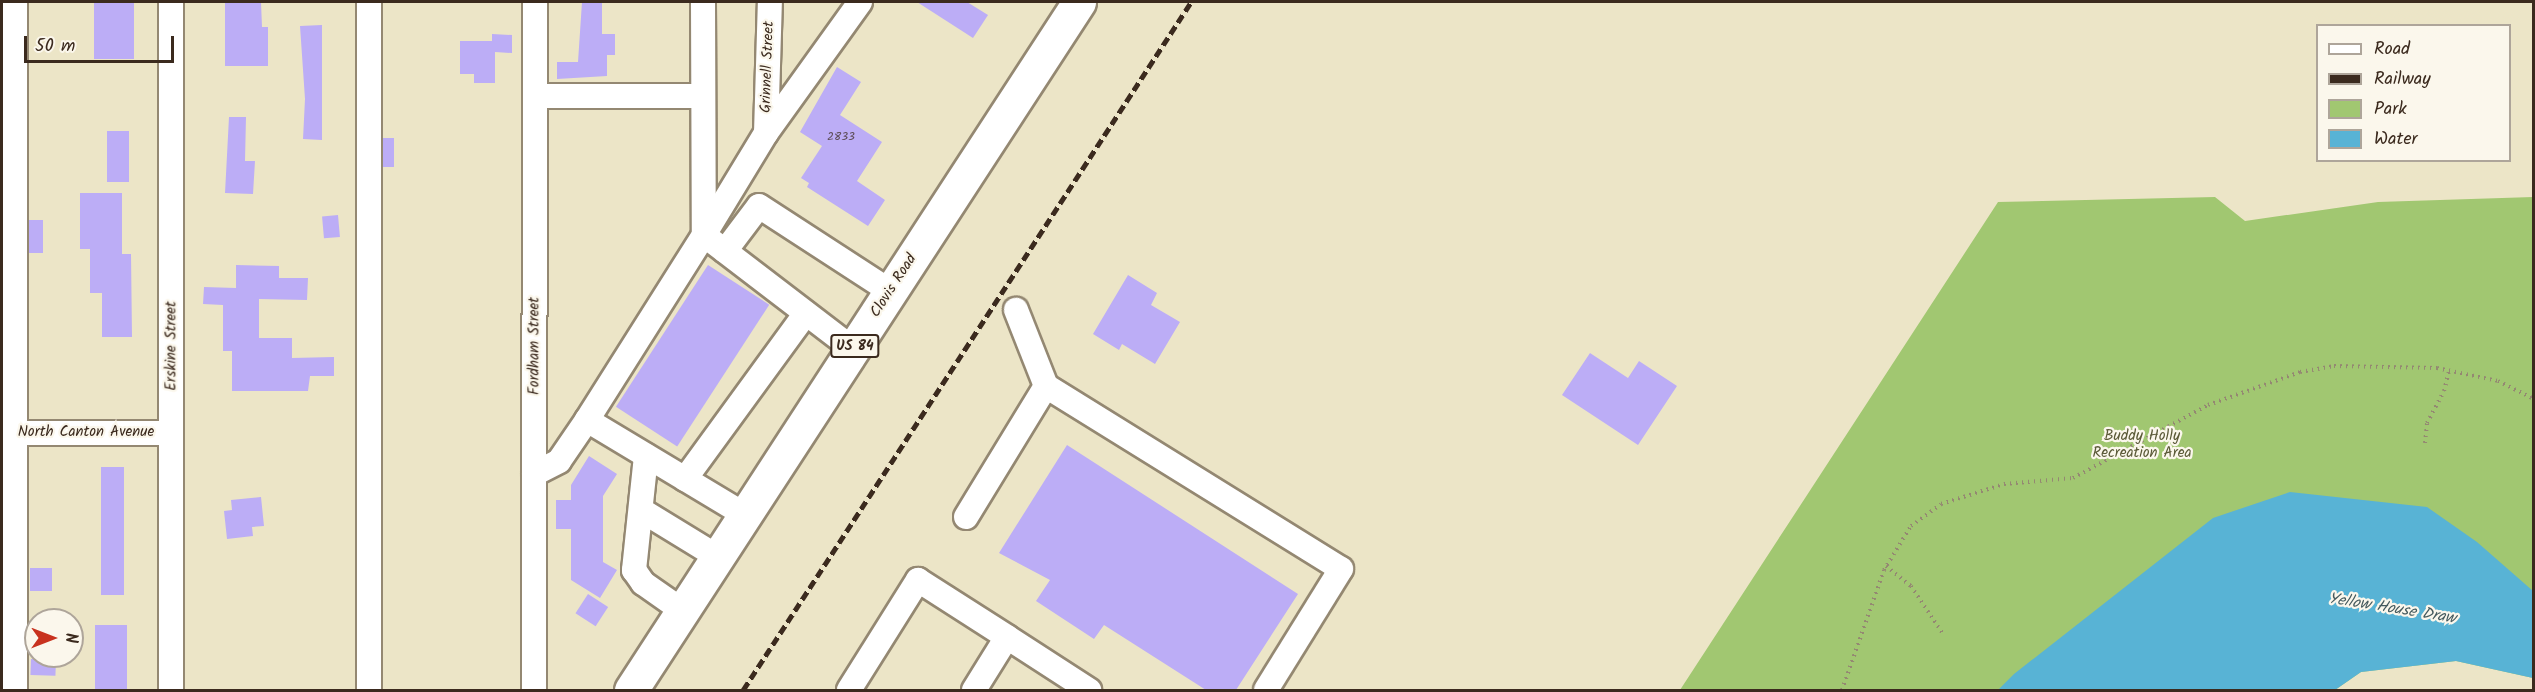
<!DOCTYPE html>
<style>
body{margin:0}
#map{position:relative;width:2535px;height:692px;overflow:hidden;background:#ece5c7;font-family:Kalam,sans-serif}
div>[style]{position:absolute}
.green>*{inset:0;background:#a1c771}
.water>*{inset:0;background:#58b3d5}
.building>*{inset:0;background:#bcadf6;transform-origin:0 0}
.path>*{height:4px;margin-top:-2px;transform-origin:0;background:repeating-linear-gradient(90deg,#948872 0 1.5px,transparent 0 6px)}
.roads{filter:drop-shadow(2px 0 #948872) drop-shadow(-2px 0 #948872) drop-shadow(0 2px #948872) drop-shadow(0 -2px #948872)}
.minor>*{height:24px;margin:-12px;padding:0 12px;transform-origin:12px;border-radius:12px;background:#fff}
.highway>*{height:33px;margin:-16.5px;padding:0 16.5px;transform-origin:16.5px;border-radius:16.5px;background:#fff}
.rail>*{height:4.5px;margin-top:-2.25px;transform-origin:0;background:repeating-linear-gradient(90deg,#3b2a1e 0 9px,transparent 0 13.5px)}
span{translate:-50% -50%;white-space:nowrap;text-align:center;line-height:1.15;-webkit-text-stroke:4.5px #fbf7ec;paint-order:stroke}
.number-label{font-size:12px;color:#5b4b54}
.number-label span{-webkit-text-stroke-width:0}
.shield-label span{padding:2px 4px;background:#fbf7ec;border:2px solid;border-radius:4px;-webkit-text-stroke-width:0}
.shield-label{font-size:14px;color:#3b2a1e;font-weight:700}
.street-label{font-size:15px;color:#3b2a1e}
.park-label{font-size:15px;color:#5a5937}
.water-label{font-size:16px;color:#455a5e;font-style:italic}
.frame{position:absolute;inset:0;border:3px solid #3b2a1e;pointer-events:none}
.legend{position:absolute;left:2316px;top:24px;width:195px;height:138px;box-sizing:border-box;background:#fbf7ec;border:2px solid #aea59a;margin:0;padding:8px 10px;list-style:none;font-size:18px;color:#3b2a1e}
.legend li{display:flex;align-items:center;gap:12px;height:30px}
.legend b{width:30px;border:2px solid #aea59a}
.north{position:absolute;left:24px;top:608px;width:60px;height:60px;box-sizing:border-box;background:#fbf7ec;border:2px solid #aea59a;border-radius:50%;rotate:90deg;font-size:16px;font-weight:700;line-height:24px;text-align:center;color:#3b2a1e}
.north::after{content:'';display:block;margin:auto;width:21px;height:27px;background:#c8321e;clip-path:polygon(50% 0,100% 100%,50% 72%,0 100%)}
.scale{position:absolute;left:24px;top:36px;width:150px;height:27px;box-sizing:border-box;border:3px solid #3b2a1e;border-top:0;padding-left:8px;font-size:18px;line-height:21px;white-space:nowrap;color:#3b2a1e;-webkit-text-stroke:4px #fbf7ec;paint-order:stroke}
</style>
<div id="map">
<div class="green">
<i style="clip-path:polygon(2215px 197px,2245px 221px,2378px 202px,2533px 197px,2533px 678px,2456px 661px,2361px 672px,2335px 690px,1680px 690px,1998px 202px)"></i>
</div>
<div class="water">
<i style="clip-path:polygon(2290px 492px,2427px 507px,2477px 542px,2533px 591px,2533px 678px,2456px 661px,2361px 672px,2335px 690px,1998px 690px,2014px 674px,2213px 518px)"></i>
</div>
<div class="building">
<i style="left:94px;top:2px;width:40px;height:57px"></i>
<i style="clip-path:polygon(225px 2px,261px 2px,262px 27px,268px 27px,268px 66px,225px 66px)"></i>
<i style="clip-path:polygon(582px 2px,602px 2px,602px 34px,615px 34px,615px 55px,607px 55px,607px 76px,557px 79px,557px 62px,578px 62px)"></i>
<i style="clip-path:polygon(917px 2px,967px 2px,988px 15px,973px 38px)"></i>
<i style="clip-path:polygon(322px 25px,322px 140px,303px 139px,305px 99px,300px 26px)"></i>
<i style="clip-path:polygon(492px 34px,512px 35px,512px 53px,495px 52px,495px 83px,474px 83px,474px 74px,460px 74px,460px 41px,492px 41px)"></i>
<i style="clip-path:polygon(837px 67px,861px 82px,840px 115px,882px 142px,857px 181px,885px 200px,868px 226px,807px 187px,809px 183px,801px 178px,822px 146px,800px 132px)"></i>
<i style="clip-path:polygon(229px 117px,246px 117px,245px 161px,255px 161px,253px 194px,225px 193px)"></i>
<i style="left:107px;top:131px;width:22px;height:51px"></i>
<i style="left:383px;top:138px;width:11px;height:29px"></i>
<i style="clip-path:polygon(80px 193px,122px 193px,122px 254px,131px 254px,132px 337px,102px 337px,102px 293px,90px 293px,90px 249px,80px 249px)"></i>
<i style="left:338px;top:215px;width:22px;height:16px;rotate:85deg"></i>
<i style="left:29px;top:220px;width:14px;height:33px"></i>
<i style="clip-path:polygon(236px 265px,279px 266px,279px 278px,308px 278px,307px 300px,259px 299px,259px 338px,292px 338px,292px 358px,334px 357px,334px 376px,310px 376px,308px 391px,232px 391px,232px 351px,223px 351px,223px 305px,203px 304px,204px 287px,236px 288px)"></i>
<i style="left:708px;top:265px;width:73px;height:169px;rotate:33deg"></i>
<i style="clip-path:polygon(1128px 275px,1157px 293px,1151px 305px,1180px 322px,1155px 364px,1122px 344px,1119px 350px,1093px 334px)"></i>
<i style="clip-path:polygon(1590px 353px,1628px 378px,1639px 361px,1677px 386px,1638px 445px,1562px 395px)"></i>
<i style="clip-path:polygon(1067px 445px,1298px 594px,1236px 690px,1206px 690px,1104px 625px,1094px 639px,1036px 601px,1050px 580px,999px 553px)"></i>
<i style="clip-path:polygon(589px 456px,617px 474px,603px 496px,603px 562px,617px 570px,600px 598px,571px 580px,571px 529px,556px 529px,556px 500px,571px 500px,571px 485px)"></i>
<i style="left:101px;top:467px;width:23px;height:128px"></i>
<i style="clip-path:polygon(261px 497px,264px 526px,252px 527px,253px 536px,227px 539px,224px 511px,232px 510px,231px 500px)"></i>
<i style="left:30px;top:568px;width:22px;height:23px"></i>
<i style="left:588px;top:594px;width:24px;height:23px;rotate:33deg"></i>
<i style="left:95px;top:625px;width:32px;height:65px"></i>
<i style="left:31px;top:659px;width:25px;height:16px;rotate:2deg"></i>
</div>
<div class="path">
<i style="left:2425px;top:443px;width:20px;rotate:-84deg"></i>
<i style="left:2427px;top:423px;width:36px;rotate:-62deg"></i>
<i style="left:2444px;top:391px;width:21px;rotate:-76deg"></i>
<i style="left:1886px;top:566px;width:32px;rotate:39deg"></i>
<i style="left:1911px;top:586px;width:58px;rotate:56.3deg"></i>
<i style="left:1842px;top:690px;width:127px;rotate:-70.7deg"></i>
<i style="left:1884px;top:570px;width:52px;rotate:-58.5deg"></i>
<i style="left:1911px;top:526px;width:37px;rotate:-36deg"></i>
<i style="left:1941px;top:504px;width:66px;rotate:-17.6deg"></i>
<i style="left:2004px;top:484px;width:69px;rotate:-5deg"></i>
<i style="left:2073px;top:478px;width:153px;rotate:-28.4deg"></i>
<i style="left:2208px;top:405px;width:98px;rotate:-19.7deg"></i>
<i style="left:2300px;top:372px;width:35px;rotate:-10deg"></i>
<i style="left:2334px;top:366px;width:103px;rotate:1.1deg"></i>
<i style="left:2437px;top:368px;width:62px;rotate:12deg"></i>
<i style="left:2498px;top:381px;width:40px;rotate:26.6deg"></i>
</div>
<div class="roads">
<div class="minor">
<i style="left:15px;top:2px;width:688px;rotate:90deg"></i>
<i style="left:369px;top:2px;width:688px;rotate:90deg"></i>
<i style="left:703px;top:2px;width:233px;rotate:89.8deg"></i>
<i style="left:704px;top:235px;width:119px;rotate:-58.7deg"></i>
<i style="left:766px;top:133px;width:161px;rotate:-54.3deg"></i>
<i style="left:535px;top:96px;width:168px"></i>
<i style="left:766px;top:133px;width:131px;rotate:-88.3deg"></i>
<i style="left:725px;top:251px;width:56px;rotate:-52.9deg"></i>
<i style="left:759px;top:206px;width:156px;rotate:33deg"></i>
<i style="left:1046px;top:386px;width:347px;rotate:31.8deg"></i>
<i style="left:1341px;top:569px;width:142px;rotate:121.8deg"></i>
<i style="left:587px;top:420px;width:219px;rotate:-57.7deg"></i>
<i style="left:704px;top:235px;width:188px;rotate:37.4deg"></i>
<i style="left:2px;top:433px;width:169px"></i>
<i style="left:646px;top:456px;width:115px;rotate:96deg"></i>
<i style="left:634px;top:570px;width:16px;rotate:55deg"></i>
<i style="left:643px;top:583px;width:49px;rotate:35deg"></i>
<i style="left:534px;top:474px;width:28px;rotate:-27deg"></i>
<i style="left:559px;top:461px;width:50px;rotate:-55.7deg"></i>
<i style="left:587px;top:420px;width:184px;rotate:31deg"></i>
<i style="left:685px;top:479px;width:205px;rotate:-53.9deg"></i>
<i style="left:641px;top:510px;width:90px;rotate:31.4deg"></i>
<i style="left:966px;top:517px;width:153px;rotate:-58.6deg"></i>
<i style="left:1046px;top:386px;width:82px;rotate:-111.5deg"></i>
<i style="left:171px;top:690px;width:688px;rotate:-90deg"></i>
<i style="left:534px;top:690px;width:688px;rotate:-89.92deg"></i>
<i style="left:849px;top:690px;width:130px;rotate:-57.9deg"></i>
<i style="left:918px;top:580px;width:106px;rotate:32.6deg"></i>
<i style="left:974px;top:690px;width:62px;rotate:-58.1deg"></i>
<i style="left:1007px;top:637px;width:98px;rotate:32.9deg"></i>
</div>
<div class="highway">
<i style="left:631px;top:690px;width:821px;rotate:-56.93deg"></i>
</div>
</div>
<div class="rail">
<i style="left:743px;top:690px;width:821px;rotate:-56.93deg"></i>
</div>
<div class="number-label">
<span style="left:841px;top:137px">2833</span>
</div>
<div class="shield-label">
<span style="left:855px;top:346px">US 84</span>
</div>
<div class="street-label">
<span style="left:768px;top:67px;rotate:-88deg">Grinnell Street</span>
<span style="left:894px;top:286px;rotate:-57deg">Clovis Road</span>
<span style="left:172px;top:346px;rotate:-90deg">Erskine Street</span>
<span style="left:535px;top:346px;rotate:-90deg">Fordham Street</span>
<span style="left:86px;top:433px">North Canton Avenue</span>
</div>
<div class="park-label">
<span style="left:2142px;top:445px">Buddy Holly<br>Recreation Area</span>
</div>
<div class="water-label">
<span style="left:2392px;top:609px;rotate:9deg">Yellow House Draw</span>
</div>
<div class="frame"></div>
<ul class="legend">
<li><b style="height:8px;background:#fff"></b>Road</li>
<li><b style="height:8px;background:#3b2a1e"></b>Railway</li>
<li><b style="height:16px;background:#a1c771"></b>Park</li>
<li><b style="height:16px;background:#58b3d5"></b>Water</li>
</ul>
<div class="north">N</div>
<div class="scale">50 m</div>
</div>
